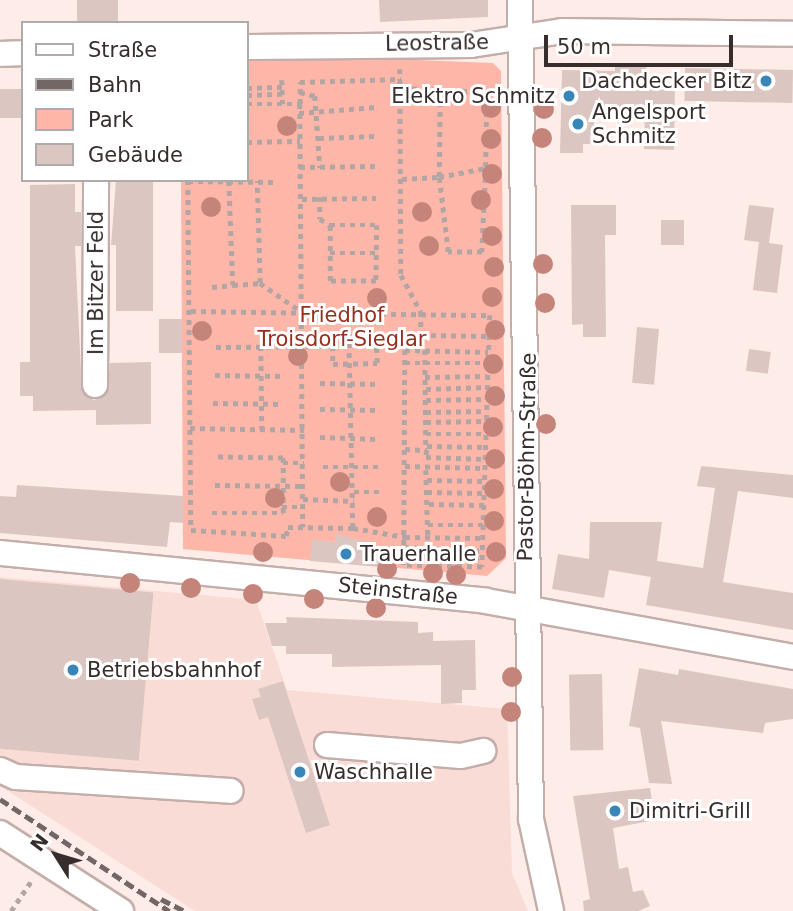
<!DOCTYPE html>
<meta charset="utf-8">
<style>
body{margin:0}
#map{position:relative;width:793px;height:911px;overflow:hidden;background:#feece9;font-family:"DejaVu Sans",sans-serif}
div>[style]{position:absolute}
.built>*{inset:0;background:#fadcd6}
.green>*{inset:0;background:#feb6a8}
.building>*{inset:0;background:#dcc6c2;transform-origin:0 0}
.path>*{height:4.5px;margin-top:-2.25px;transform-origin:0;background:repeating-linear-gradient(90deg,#b3a5a3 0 5px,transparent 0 10px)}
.roads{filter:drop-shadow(2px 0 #c3aeaa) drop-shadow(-2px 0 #c3aeaa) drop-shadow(0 2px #c3aeaa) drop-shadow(0 -2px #c3aeaa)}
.minor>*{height:24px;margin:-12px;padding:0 12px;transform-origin:12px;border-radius:12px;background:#fff}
.rail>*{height:5px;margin-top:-2.5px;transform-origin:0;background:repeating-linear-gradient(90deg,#736766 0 10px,transparent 0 15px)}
.trees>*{width:20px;height:20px;margin:-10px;border-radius:50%;background:#c5847a}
.dots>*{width:19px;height:19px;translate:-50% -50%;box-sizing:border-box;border:4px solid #fff;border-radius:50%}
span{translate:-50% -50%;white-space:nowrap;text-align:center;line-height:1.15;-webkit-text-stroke:6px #fff;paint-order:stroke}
.street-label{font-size:21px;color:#362d2c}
.poi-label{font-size:21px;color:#362d2c}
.right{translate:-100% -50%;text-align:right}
.left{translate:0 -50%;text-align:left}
.park-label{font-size:21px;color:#972e20}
.legend{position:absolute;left:21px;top:21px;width:228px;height:161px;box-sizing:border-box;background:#fff;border:2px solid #afabab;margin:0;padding:9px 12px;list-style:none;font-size:21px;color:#362d2c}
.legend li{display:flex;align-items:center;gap:14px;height:35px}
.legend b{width:35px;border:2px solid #afabab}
.north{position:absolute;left:21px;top:820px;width:70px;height:70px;-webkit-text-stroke:5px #fff;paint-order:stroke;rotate:307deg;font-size:19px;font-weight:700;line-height:28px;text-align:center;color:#362d2c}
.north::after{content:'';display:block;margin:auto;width:24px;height:32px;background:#362d2c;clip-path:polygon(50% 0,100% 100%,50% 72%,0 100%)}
.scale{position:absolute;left:544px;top:35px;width:189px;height:32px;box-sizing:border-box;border:4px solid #362d2c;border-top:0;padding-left:9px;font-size:21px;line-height:24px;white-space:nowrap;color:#362d2c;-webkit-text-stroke:5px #fff;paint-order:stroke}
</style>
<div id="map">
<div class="built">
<i style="clip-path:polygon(0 577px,256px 600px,287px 690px,507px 709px,512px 873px,528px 911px,195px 911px,0 786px)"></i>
</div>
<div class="green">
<i style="clip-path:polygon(341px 57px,493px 63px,501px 71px,506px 558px,487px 576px,183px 549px,181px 180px,247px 180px,247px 60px)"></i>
</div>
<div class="building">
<i style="left:77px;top:0;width:41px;height:23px"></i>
<i style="clip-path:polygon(379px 0,488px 0,488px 17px,380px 22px)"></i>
<i style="clip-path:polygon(615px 66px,646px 67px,646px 84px,675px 84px,674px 150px,644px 149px,645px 113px,594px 112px,594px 144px,583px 144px,583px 153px,560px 153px,562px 70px,615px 71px)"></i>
<i style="left:685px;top:68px;width:108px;height:33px;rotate:1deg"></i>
<i style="left:0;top:89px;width:23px;height:29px"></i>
<i style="clip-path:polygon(116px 180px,153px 180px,153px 311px,116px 311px,116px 245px,111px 245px)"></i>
<i style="clip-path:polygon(75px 184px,75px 212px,81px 212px,81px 246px,75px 246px,82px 392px,94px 400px,107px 393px,110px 363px,151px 362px,151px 424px,96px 425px,96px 410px,33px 411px,33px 396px,20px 396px,20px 362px,30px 362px,30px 185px)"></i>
<i style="clip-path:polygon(571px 205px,616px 205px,616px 235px,605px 235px,606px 337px,583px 337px,583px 324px,572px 325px)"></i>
<i style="clip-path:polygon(749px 205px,774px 208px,769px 243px,783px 245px,777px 293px,753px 290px,759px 242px,744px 240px)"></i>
<i style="left:661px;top:220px;width:23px;height:25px"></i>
<i style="left:182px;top:319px;width:34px;height:23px;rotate:90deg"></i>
<i style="left:637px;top:327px;width:22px;height:56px;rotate:5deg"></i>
<i style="left:749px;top:349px;width:22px;height:22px;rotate:8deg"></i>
<i style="clip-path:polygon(701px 466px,793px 475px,793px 498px,738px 491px,723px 582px,793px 593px,793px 630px,646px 605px,651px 577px,609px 570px,604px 598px,552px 589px,558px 554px,589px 559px,590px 522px,662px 522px,657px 561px,703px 568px,715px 488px,697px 486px)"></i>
<i style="clip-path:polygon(17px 485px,183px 496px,183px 523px,170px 522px,167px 547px,0 533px,0 496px,16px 497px)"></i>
<i style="clip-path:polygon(336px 534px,381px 546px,380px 567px,310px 561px,312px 540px,336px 542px)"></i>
<i style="left:0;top:579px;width:154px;height:169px;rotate:5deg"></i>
<i style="clip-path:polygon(286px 617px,418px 622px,418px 633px,433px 632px,433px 641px,475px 640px,476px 690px,462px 690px,462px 703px,441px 704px,441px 665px,332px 667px,332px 654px,286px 654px,286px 646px,272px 646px,265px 623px,287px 623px)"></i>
<i style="clip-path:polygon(639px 668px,678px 675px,679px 669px,793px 689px,793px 719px,765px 723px,763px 733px,661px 721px,672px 784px,649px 783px,640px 728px,629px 726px)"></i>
<i style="left:602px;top:674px;width:76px;height:33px;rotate:89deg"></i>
<i style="clip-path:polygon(283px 681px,330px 825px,306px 833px,268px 717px,259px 720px,252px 699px,261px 697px,258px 689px)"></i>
<i style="clip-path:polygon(650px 788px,655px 820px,613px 828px,619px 869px,628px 867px,633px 892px,643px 890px,650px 906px,638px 911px,584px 911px,583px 901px,590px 899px,573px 796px)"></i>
</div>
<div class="path">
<i style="left:400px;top:69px;width:206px;rotate:89.7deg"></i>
<i style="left:401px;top:275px;width:42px;rotate:61.6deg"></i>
<i style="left:421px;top:312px;width:23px;rotate:90deg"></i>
<i style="left:421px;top:335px;width:16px;rotate:153deg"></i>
<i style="left:407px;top:342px;width:8px;rotate:104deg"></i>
<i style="left:405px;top:350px;width:218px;rotate:90.3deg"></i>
<i style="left:282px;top:80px;width:24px;rotate:88deg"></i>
<i style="left:247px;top:88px;width:35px;rotate:-2deg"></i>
<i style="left:402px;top:88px;width:85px;rotate:2.7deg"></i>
<i style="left:487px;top:92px;width:76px;rotate:90.8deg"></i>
<i style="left:300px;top:92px;width:16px;rotate:15deg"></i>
<i style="left:315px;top:96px;width:72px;rotate:86deg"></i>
<i style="left:247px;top:95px;width:36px;rotate:-2deg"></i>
<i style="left:247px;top:104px;width:53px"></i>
<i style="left:300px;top:104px;width:423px;rotate:89.6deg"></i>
<i style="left:300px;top:104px;width:22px;rotate:-90deg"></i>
<i style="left:300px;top:82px;width:101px;rotate:-1.7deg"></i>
<i style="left:299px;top:113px;width:77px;rotate:-4.5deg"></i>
<i style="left:319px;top:138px;width:58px;rotate:-2deg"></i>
<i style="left:247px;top:142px;width:53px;rotate:-1.1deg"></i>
<i style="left:300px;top:167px;width:77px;rotate:-0.7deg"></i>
<i style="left:402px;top:179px;width:37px;rotate:-3deg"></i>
<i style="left:439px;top:177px;width:48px;rotate:-10.8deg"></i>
<i style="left:486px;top:168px;width:84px;rotate:92.7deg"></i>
<i style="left:482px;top:252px;width:34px;rotate:180deg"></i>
<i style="left:448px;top:252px;width:76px;rotate:-96.8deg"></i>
<i style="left:439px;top:177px;width:87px;rotate:-89.3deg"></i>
<i style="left:188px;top:180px;width:350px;rotate:89.5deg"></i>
<i style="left:191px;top:530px;width:95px;rotate:3.6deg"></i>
<i style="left:286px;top:536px;width:9px;rotate:-77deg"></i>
<i style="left:288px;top:527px;width:65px;rotate:0.9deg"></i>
<i style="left:353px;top:528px;width:53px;rotate:9.8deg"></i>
<i style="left:405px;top:537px;width:78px;rotate:0.7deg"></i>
<i style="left:188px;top:181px;width:86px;rotate:0.7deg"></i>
<i style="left:229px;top:181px;width:104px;rotate:87.8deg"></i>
<i style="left:233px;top:285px;width:27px;rotate:-4deg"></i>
<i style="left:260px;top:283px;width:102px;rotate:-91.7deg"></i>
<i style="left:320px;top:197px;width:22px;rotate:90deg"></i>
<i style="left:320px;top:219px;width:12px;rotate:31deg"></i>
<i style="left:330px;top:225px;width:47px"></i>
<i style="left:377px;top:225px;width:56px;rotate:91deg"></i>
<i style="left:376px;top:281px;width:46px;rotate:180deg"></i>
<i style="left:330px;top:281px;width:56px;rotate:-90deg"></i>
<i style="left:302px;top:199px;width:74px;rotate:-0.8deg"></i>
<i style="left:330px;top:253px;width:47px"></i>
<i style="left:260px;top:283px;width:55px;rotate:34.6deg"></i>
<i style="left:212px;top:287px;width:21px;rotate:-5deg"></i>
<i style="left:191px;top:311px;width:299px;rotate:0.8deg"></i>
<i style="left:490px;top:315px;width:252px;rotate:91.8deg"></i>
<i style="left:482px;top:567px;width:78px;rotate:-178.5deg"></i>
<i style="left:349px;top:333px;width:195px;rotate:88.8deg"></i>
<i style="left:421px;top:335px;width:67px;rotate:0.9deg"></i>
<i style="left:333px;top:337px;width:9px;rotate:90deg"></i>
<i style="left:261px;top:346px;width:83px;rotate:89.3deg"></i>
<i style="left:216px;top:347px;width:117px;rotate:-0.5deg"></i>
<i style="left:333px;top:346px;width:18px;rotate:90deg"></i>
<i style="left:333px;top:364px;width:44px;rotate:-1.3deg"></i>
<i style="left:377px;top:363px;width:31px;rotate:-92deg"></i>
<i style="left:405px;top:350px;width:83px;rotate:1.4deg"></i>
<i style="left:425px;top:350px;width:96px;rotate:89.4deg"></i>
<i style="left:405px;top:363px;width:83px"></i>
<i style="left:215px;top:375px;width:65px;rotate:0.9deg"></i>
<i style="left:425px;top:377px;width:62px;rotate:-0.9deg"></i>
<i style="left:320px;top:383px;width:60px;rotate:1deg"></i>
<i style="left:426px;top:389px;width:61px;rotate:-1.9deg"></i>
<i style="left:426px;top:400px;width:61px;rotate:-0.9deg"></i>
<i style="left:213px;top:403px;width:68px;rotate:0.8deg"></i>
<i style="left:320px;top:409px;width:60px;rotate:1deg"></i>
<i style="left:426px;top:412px;width:60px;rotate:-1deg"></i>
<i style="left:426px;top:422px;width:60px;rotate:-1deg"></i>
<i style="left:190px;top:428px;width:114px;rotate:1deg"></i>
<i style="left:426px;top:434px;width:60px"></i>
<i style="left:320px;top:437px;width:59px;rotate:1.9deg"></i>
<i style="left:427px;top:446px;width:59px;rotate:1deg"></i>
<i style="left:405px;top:449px;width:22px;rotate:3deg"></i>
<i style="left:427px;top:450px;width:7px;rotate:98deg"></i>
<i style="left:426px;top:457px;width:59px;rotate:1.9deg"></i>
<i style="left:283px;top:463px;width:21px"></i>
<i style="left:405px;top:466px;width:80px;rotate:1.4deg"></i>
<i style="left:323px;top:467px;width:55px"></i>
<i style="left:426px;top:470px;width:66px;rotate:88.3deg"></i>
<i style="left:427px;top:480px;width:58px;rotate:1deg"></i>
<i style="left:215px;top:485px;width:88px;rotate:0.7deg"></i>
<i style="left:354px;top:492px;width:28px"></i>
<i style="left:427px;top:492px;width:57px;rotate:1deg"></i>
<i style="left:303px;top:499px;width:51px;rotate:2.2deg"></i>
<i style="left:429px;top:504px;width:55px;rotate:1deg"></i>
<i style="left:282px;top:507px;width:21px"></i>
<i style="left:212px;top:513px;width:71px"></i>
<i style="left:283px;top:513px;width:55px;rotate:-90deg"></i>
<i style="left:283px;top:458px;width:65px;rotate:-179.1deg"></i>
<i style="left:428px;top:525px;width:55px"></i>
<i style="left:404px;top:547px;width:79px;rotate:2.9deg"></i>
<i style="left:404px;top:555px;width:79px;rotate:2.9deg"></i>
<i style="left:11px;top:911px;width:37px;rotate:-56deg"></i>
</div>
<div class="roads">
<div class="minor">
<i style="left:520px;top:0;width:819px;rotate:89.23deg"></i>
<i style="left:531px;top:819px;width:94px;rotate:77.7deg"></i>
<i style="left:247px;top:47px;width:224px;rotate:-0.5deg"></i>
<i style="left:471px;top:45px;width:92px;rotate:-8.7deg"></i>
<i style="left:562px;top:31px;width:231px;rotate:0.7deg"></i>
<i style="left:0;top:54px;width:23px;rotate:-2deg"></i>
<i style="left:95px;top:385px;width:205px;rotate:-89.7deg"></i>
<i style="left:0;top:553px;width:488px;rotate:5.6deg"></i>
<i style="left:486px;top:601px;width:312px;rotate:10.3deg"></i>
<i style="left:327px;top:745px;width:134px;rotate:4.7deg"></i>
<i style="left:461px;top:756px;width:23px;rotate:-13deg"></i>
<i style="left:0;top:770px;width:17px;rotate:24deg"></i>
<i style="left:16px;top:777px;width:215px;rotate:3.7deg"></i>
<i style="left:0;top:833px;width:144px;rotate:32.8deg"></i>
</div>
</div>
<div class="rail">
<i style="left:0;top:799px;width:203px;rotate:33.5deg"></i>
<i style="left:161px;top:899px;width:27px;rotate:27deg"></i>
</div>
<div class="trees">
<i style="left:491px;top:108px"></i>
<i style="left:544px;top:109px"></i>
<i style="left:287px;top:126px"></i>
<i style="left:542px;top:138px"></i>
<i style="left:491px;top:139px"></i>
<i style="left:492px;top:174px"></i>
<i style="left:481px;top:200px"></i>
<i style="left:211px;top:207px"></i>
<i style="left:422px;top:212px"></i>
<i style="left:492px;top:236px"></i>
<i style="left:429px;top:246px"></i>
<i style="left:543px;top:264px"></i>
<i style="left:494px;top:267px"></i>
<i style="left:492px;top:297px"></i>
<i style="left:377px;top:298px"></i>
<i style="left:545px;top:303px"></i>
<i style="left:495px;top:330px"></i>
<i style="left:202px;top:331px"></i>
<i style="left:298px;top:356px"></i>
<i style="left:493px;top:364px"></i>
<i style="left:495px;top:396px"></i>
<i style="left:546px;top:424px"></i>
<i style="left:493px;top:427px"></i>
<i style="left:495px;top:459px"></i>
<i style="left:340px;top:482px"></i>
<i style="left:494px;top:489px"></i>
<i style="left:275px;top:498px"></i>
<i style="left:377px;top:517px"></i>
<i style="left:494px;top:521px"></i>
<i style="left:263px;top:552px"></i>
<i style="left:496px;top:552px"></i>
<i style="left:387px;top:569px"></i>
<i style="left:433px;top:573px"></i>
<i style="left:456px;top:575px"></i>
<i style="left:130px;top:583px"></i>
<i style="left:191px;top:588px"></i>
<i style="left:253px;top:594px"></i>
<i style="left:314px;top:599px"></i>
<i style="left:376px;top:608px"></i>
<i style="left:512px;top:677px"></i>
<i style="left:511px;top:712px"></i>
</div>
<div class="dots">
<i style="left:766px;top:81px;background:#3885b8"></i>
<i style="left:569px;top:96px;background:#3885b8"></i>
<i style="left:578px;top:124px;background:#3885b8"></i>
<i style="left:346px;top:554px;background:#3885b8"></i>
<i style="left:73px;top:670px;background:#3885b8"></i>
<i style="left:300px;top:772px;background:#3885b8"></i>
<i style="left:615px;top:811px;background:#3885b8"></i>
</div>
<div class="street-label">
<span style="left:437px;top:43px;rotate:-1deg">Leostraße</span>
<span style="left:96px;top:283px;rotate:-90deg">Im Bitzer Feld</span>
<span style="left:527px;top:457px;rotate:-89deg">Pastor-Böhm-Straße</span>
<span style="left:398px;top:591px;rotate:6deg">Steinstraße</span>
</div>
<div class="poi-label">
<span class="right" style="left:752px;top:81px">Dachdecker Bitz</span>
<span class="right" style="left:555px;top:96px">Elektro Schmitz</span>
<span class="left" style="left:592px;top:124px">Angelsport<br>Schmitz</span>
<span class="left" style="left:360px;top:554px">Trauerhalle</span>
<span class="left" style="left:87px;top:670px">Betriebsbahnhof</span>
<span class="left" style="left:314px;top:772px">Waschhalle</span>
<span class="left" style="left:629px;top:811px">Dimitri-Grill</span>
</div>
<div class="park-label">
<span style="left:342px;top:327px">Friedhof<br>Troisdorf-Sieglar</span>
</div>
<ul class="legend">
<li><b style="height:9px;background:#fff"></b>Straße</li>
<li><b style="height:9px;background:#736766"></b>Bahn</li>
<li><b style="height:19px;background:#feb6a8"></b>Park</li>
<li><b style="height:19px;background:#dcc6c2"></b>Gebäude</li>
</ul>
<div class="north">N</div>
<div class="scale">50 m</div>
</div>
